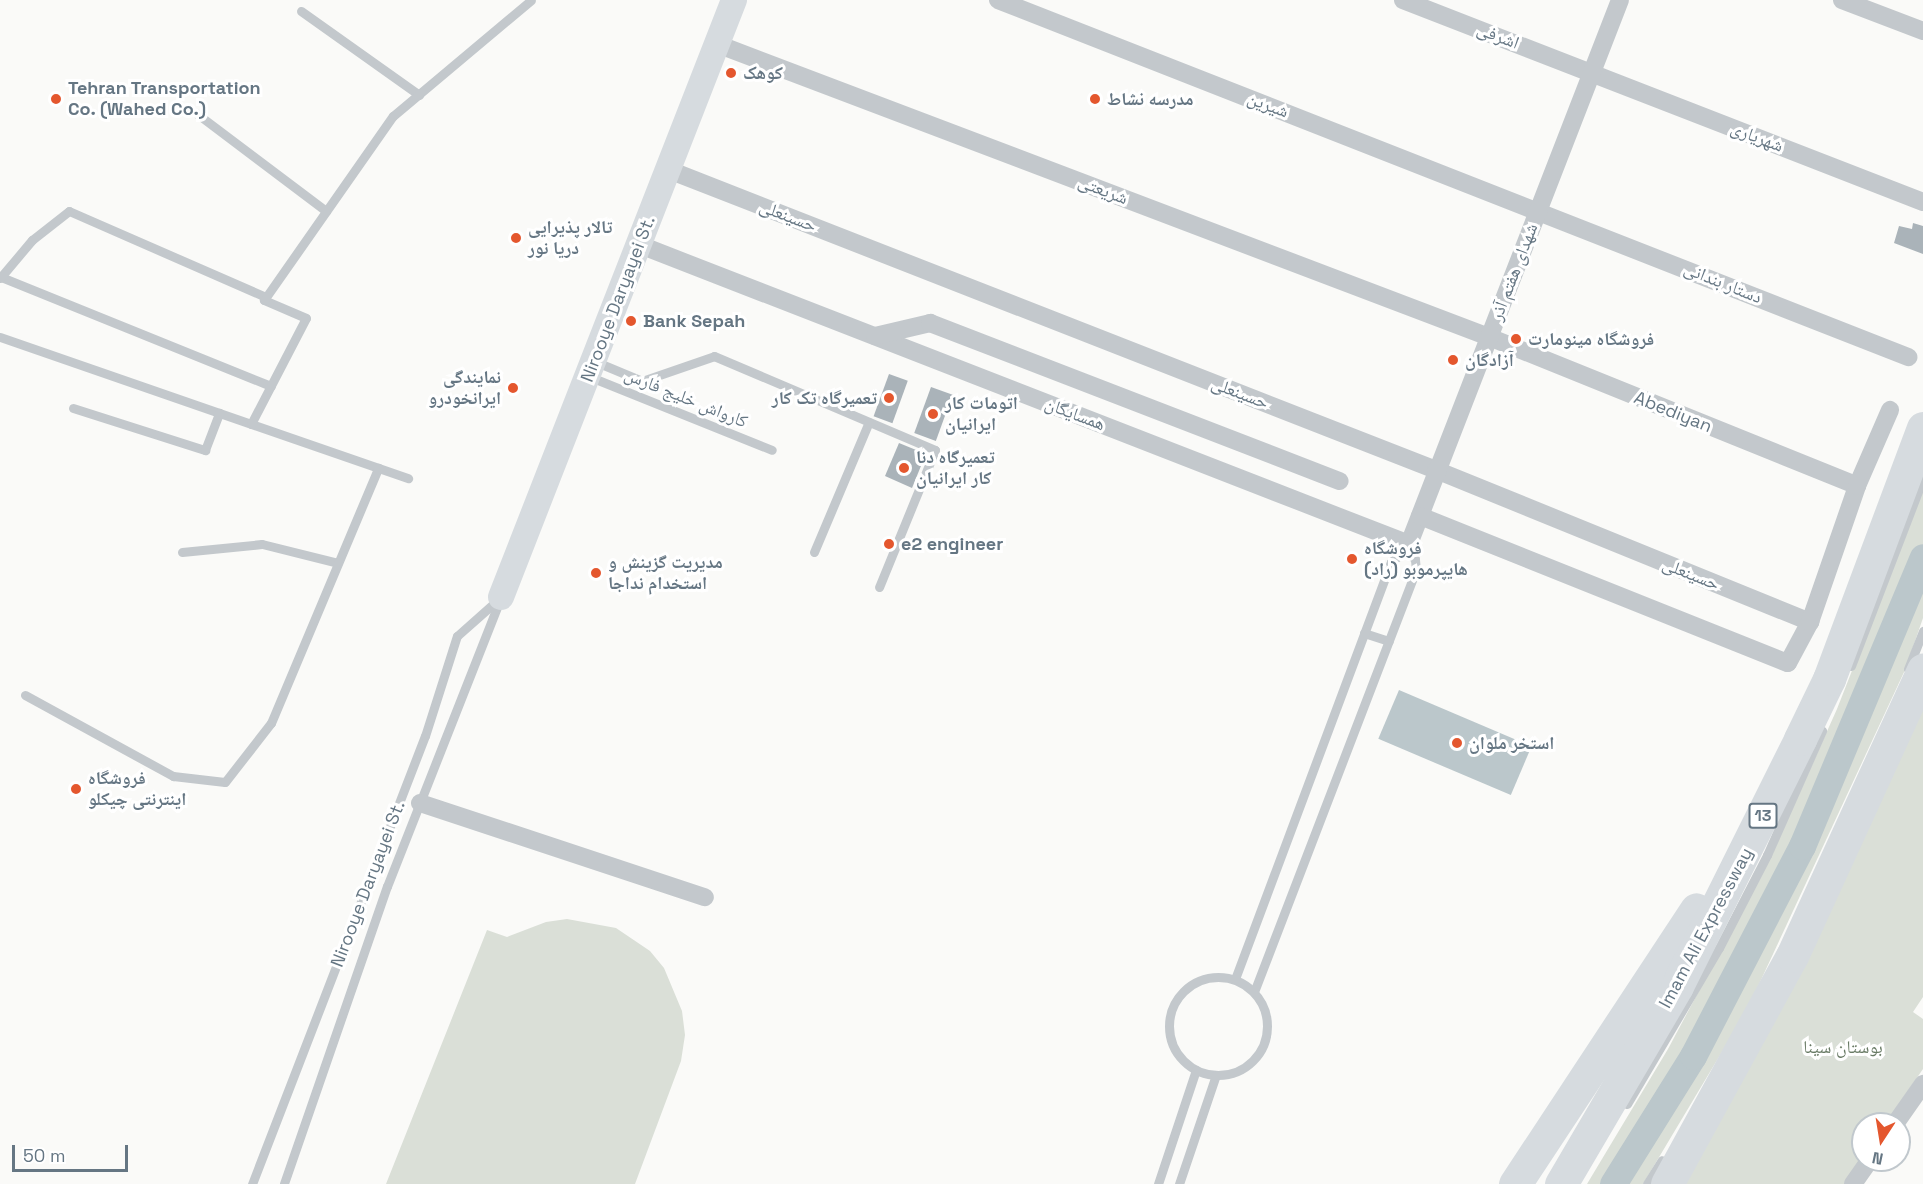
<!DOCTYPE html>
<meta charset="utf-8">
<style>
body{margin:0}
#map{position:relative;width:1923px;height:1184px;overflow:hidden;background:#fafaf8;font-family:"Space Grotesk","Noto Naskh Arabic",sans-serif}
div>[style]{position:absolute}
.green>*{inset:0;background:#dadfd7}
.water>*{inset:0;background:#bbc7cb;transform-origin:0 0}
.river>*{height:27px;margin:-13.5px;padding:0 13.5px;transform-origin:13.5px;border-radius:13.5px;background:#bbc7cb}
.building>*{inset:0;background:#aab3b9;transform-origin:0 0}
.lane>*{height:9px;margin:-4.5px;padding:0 4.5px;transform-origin:4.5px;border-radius:4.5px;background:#c3c8cc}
.lane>.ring{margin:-4.5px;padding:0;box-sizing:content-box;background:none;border:9px solid #c3c8cc;border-radius:50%}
.street>*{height:18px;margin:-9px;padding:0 9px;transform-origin:9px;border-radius:9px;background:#c3c8cc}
.secondary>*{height:26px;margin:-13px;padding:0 13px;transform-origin:13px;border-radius:13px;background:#d6dbdf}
.highway>*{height:33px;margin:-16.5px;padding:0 16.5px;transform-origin:16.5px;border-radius:16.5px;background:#d6dbdf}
.dots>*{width:16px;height:16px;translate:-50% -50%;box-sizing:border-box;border:3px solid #fff;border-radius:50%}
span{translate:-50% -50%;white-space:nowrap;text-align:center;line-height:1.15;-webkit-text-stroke:6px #fff;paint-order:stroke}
.shield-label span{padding:2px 4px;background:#fff;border:2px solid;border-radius:4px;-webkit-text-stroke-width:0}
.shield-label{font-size:16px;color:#657683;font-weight:700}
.street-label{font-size:18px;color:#657683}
.poi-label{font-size:18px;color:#657683;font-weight:700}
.left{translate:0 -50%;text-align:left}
.right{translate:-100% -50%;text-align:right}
.park-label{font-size:18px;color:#687a64}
.north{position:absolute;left:1851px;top:1112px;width:60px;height:60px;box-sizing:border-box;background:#fff;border:2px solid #c1c8cd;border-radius:50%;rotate:192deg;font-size:16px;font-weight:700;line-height:24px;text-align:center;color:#657683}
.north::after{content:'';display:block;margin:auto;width:21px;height:27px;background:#e4572e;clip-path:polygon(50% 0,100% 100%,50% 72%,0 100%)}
.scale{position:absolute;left:12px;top:1145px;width:116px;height:27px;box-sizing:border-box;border:3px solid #657683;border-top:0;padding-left:8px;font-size:18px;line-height:21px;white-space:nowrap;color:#657683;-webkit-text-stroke:4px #fff;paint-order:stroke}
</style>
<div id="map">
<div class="green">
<i style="clip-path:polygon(1923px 489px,1923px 618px,1905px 670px,1747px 1010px,1643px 1184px,1587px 1184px,1668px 1049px,1773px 852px,1837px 709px)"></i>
<i style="clip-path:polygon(1923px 702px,1923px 997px,1913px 1012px,1923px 1019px,1923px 1069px,1885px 1124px,1863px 1124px,1863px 1157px,1844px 1184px,1680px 1184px)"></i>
<i style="clip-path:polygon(567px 919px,616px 928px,650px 951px,664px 968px,682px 1011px,685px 1035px,681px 1061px,635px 1184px,386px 1184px,487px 930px,507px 937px,546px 922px)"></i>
</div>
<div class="water">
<i style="left:1399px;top:690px;width:144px;height:53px;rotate:23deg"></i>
</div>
<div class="river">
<i style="left:1613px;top:1184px;width:151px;rotate:-58deg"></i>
<i style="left:1693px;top:1056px;width:237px;rotate:-62.6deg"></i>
<i style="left:1802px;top:846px;width:313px;rotate:-67.3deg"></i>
</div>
<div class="building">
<i style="clip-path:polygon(1913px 223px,1923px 226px,1923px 254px,1894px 243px,1899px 226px,1912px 229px)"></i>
<i style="left:889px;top:374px;width:20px;height:45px;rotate:20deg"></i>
<i style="left:931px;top:387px;width:23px;height:49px;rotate:20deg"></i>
<i style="clip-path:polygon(899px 443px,921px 452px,923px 461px,912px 488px,885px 476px)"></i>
</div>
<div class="lane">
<i style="left:301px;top:11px;width:145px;rotate:35.4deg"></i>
<i style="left:196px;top:113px;width:163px;rotate:37deg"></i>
<i style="left:1px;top:277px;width:291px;rotate:22deg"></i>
<i style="left:0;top:278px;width:50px;rotate:-49.9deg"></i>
<i style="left:32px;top:240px;width:47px;rotate:-38.1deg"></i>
<i style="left:69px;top:211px;width:215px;rotate:23.6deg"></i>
<i style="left:0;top:337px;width:432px;rotate:19.1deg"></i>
<i style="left:594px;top:361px;width:52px;rotate:22.6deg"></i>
<i style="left:642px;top:381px;width:76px;rotate:-19.1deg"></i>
<i style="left:714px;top:356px;width:240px;rotate:23deg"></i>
<i style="left:935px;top:450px;width:148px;rotate:112.2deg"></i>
<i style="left:588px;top:376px;width:198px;rotate:21.9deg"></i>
<i style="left:73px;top:408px;width:139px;rotate:17.7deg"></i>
<i style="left:205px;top:450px;width:40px;rotate:-69deg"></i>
<i style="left:251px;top:424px;width:119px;rotate:-62.6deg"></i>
<i style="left:306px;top:318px;width:46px;rotate:-156.8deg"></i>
<i style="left:264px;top:300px;width:225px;rotate:-55deg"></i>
<i style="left:393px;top:116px;width:180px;rotate:-40deg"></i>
<i style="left:182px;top:552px;width:80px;rotate:-5.7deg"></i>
<i style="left:262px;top:544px;width:78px;rotate:14deg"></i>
<i style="left:814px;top:552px;width:141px;rotate:-67.1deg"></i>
<i style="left:1364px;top:633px;width:26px;rotate:18deg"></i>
<i style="left:1851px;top:666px;width:201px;rotate:-69deg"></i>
<i style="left:1908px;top:669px;width:41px;rotate:-68.5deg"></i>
<i style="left:25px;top:695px;width:169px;rotate:28.7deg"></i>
<i style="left:173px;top:776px;width:52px;rotate:6.6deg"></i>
<i style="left:225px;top:782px;width:75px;rotate:-52.1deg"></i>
<i style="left:271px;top:723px;width:277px;rotate:-67.2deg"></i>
<i class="ring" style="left:1169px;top:977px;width:89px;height:89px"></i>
<i style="left:1235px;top:979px;width:445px;rotate:-69.5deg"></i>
<i style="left:1391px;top:562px;width:22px;rotate:-39deg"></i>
<i style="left:1254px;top:992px;width:451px;rotate:-69deg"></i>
<i style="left:1416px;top:571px;width:12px;rotate:-95deg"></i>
<i style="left:1415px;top:559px;width:11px;rotate:-139deg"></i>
<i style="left:1627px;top:1104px;width:181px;rotate:-59.5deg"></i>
<i style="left:1719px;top:948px;width:105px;rotate:-62.7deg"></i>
<i style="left:1767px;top:855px;width:136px;rotate:-66.1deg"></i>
<i style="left:252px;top:1184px;width:480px;rotate:-68.9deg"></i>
<i style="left:425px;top:736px;width:105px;rotate:-72.3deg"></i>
<i style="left:457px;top:636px;width:59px;rotate:-41.6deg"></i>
<i style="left:501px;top:597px;width:311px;rotate:111.5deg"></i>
<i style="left:387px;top:886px;width:315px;rotate:109.1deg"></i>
<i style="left:1158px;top:1184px;width:120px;rotate:-71.6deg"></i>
<i style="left:1179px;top:1184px;width:115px;rotate:-71.3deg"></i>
<i style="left:1647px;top:1184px;width:28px;rotate:-58deg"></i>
</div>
<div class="street">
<i style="left:998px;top:0;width:978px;rotate:21.42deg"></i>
<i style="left:1403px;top:0;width:558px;rotate:21.23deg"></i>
<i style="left:1842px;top:0;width:87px;rotate:20.9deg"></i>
<i style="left:717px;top:44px;width:826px;rotate:20.78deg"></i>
<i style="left:1489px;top:337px;width:397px;rotate:22deg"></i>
<i style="left:669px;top:170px;width:824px;rotate:21.36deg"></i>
<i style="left:1436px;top:470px;width:404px;rotate:22.1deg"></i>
<i style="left:640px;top:245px;width:825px;rotate:21.25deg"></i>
<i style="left:1409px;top:544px;width:583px;rotate:-68.8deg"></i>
<i style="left:875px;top:336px;width:57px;rotate:-13.3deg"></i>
<i style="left:930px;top:323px;width:439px;rotate:21.1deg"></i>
<i style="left:1420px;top:516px;width:396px;rotate:21.8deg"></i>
<i style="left:1788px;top:663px;width:47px;rotate:-61.8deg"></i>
<i style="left:1810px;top:622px;width:144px;rotate:-70.9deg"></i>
<i style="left:1857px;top:486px;width:83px;rotate:-66.5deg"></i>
<i style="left:420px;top:803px;width:300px;rotate:18.3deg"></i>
<i style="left:1895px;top:1124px;width:49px;rotate:-55deg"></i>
<i style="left:1853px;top:1184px;width:29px;rotate:-55deg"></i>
</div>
<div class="secondary">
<i style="left:501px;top:597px;width:641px;rotate:-68.68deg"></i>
</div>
<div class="highway">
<i style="left:1515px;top:1184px;width:329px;rotate:-56.6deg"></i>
<i style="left:1561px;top:1184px;width:229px;rotate:-59.6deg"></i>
<i style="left:1677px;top:986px;width:276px;rotate:-63.5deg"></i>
<i style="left:1800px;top:739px;width:67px;rotate:-64.2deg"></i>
<i style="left:1829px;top:679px;width:268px;rotate:-69.5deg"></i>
<i style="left:1667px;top:1184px;width:260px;rotate:-61.3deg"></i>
<i style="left:1792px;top:956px;width:315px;rotate:-65.4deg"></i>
</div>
<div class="dots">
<i style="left:731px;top:73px;background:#e4572e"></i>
<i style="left:56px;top:99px;background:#e4572e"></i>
<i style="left:1095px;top:99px;background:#e4572e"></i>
<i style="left:516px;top:238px;background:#e4572e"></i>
<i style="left:631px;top:321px;background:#e4572e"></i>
<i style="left:1516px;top:339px;background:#e4572e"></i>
<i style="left:1453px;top:360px;background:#e4572e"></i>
<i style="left:513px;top:388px;background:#e4572e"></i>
<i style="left:889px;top:398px;background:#e4572e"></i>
<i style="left:933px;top:414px;background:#e4572e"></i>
<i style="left:904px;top:468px;background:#e4572e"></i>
<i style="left:889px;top:544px;background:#e4572e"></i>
<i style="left:1352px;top:559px;background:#e4572e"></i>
<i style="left:596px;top:573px;background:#e4572e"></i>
<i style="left:1457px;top:743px;background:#e4572e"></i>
<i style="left:76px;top:789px;background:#e4572e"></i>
</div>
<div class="shield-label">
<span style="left:1763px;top:816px">13</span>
</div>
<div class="street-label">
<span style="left:1498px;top:36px;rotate:21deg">اشرفی</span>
<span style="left:1268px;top:105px;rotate:21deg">شیرین</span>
<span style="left:1757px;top:137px;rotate:21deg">شهریاری</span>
<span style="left:1103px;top:190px;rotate:21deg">شریعتی</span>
<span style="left:788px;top:216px;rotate:21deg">حسینعلی</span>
<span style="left:1514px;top:272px;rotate:-69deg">شهدای هفتم آذر</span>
<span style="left:1723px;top:283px;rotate:22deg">دستار بندانی</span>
<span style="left:618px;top:299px;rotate:-69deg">Nirooye Daryayei St.</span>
<span style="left:1240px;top:393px;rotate:21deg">حسینعلی</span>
<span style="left:686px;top:398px;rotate:22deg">کارواش خلیج فارس</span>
<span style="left:1673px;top:412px;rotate:22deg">Abediyan</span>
<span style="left:1075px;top:414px;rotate:21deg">همسایگان</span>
<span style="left:1691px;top:574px;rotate:22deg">حسینعلی</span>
<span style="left:368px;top:884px;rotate:-69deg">Nirooye Daryayei St.</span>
<span style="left:1706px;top:928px;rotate:-62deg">Imam Ali Expressway</span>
</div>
<div class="poi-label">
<span class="left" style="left:743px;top:73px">کوهک</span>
<span class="left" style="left:68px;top:99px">Tehran Transportation<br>Co. (Wahed Co.)</span>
<span class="left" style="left:1107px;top:99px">مدرسه نشاط</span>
<span class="left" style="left:528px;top:238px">تالار پذیرایی<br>دریا نور</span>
<span class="left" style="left:643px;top:321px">Bank Sepah</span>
<span class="left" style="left:1528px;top:339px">فروشگاه مینومارت</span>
<span class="left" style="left:1465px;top:360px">آزادگان</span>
<span class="right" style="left:501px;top:388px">نمایندگی<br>ایرانخودرو</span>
<span class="right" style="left:877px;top:398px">تعمیرگاه تک کار</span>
<span class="left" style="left:945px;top:414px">اتومات کار<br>ایرانیان</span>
<span class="left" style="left:916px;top:468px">تعمیرگاه دنا<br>کار ایرانیان</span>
<span class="left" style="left:901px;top:544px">e2 engineer</span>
<span class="left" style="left:1364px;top:559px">فروشگاه<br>هایپرموبو (راد)</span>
<span class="left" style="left:608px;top:573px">مدیریت گزینش و<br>استخدام نداجا</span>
<span class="left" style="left:1469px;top:743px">استخر ملوان</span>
<span class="left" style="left:88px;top:789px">فروشگاه<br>اینترنتی چیکلو</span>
</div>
<div class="park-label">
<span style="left:1843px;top:1047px">بوستان سینا</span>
</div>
<div class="north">N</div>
<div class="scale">50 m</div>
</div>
